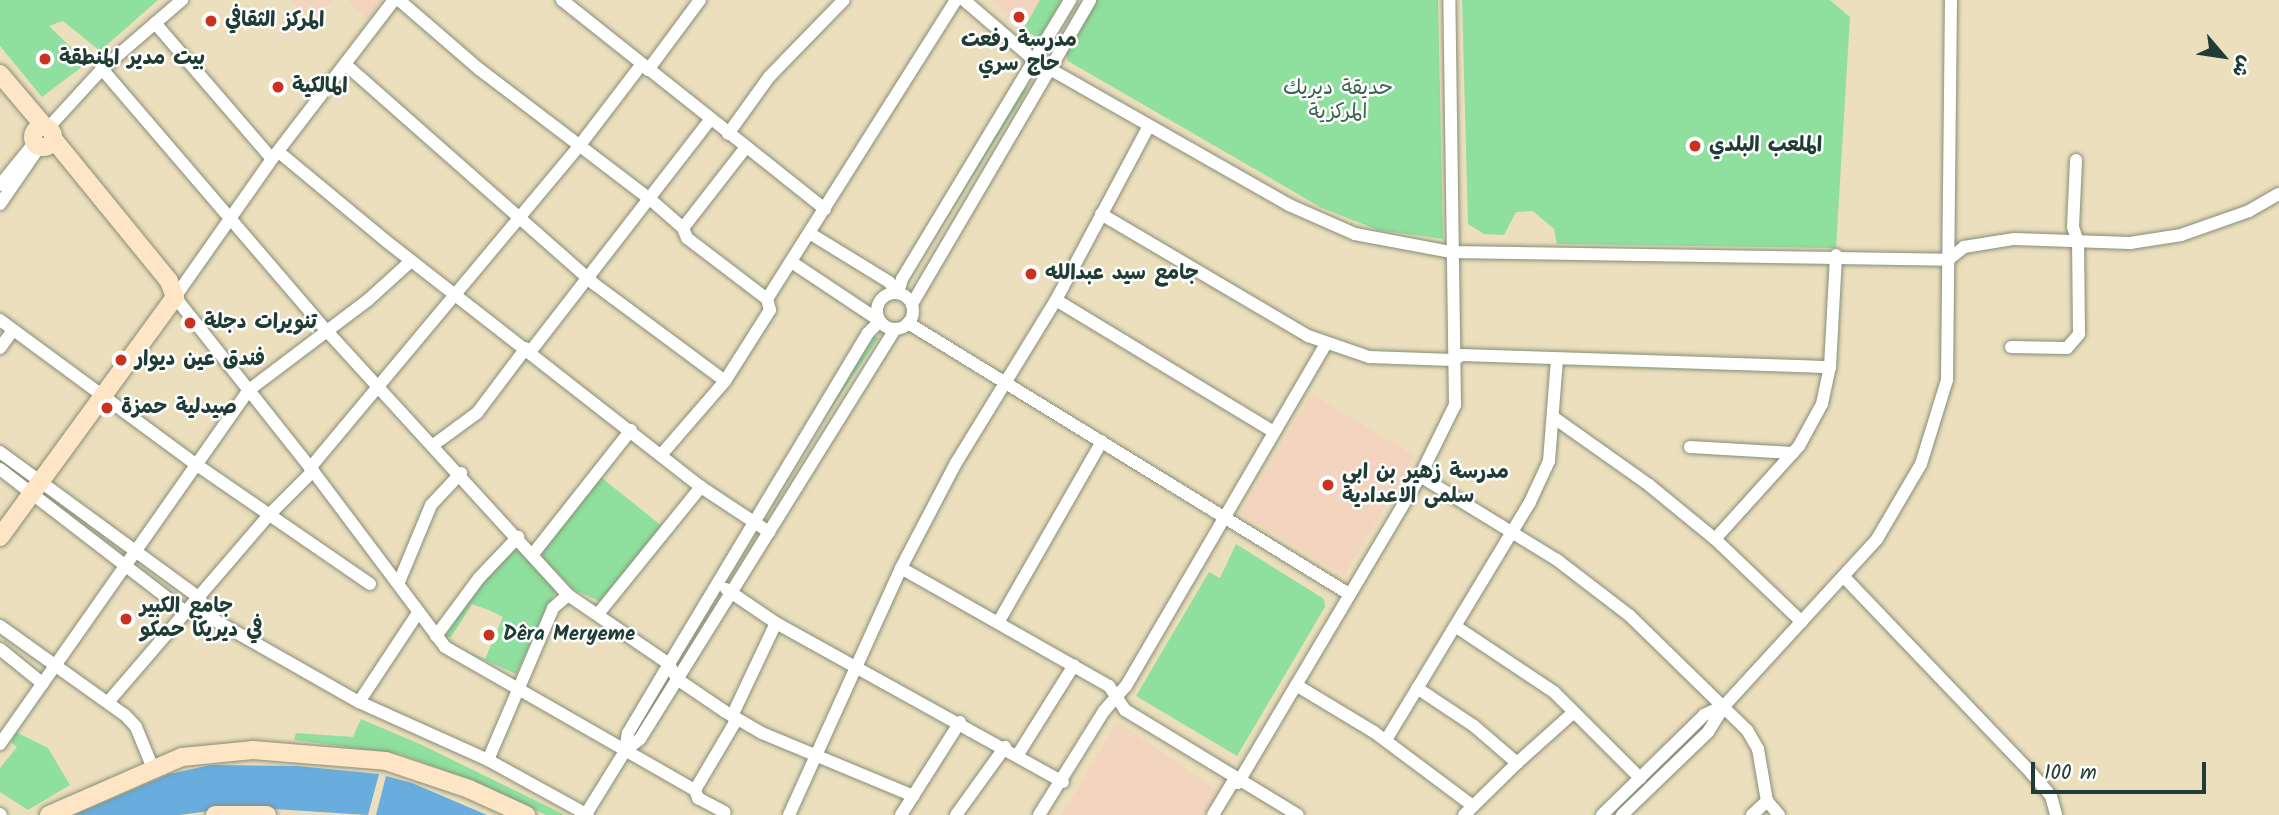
<!DOCTYPE html>
<meta charset="utf-8">
<style>
body{margin:0}
#map{position:relative;width:2279px;height:815px;overflow:hidden;background:#ecdfbd;font-family:Kalam,"Playpen Sans Arabic",sans-serif}
div>[style]{position:absolute}
[style*='--x']{left:calc(var(--x)*1px);top:calc(var(--y)*1px);width:calc(var(--w)*1px);rotate:calc(var(--a)*1deg)}
.built>*{inset:0;background:#f3d4bf;transform-origin:0 0}
.green>*{inset:0;background:#8fdf9e;transform-origin:0 0}
.water>*{inset:0;background:#68adde}
.roads{filter:drop-shadow(0 0 2px #868e78) drop-shadow(0 0 2px #868e78)}
.minor>*{height:12px;margin:-6px;padding:0 6px;transform-origin:6px;border-radius:6px;background:#fff}
.minor>.ring{margin:-6px;padding:0;box-sizing:content-box;background:none;border:12px solid #fff;border-radius:50%}
.secondary>*{height:18px;margin:-9px;padding:0 9px;transform-origin:9px;border-radius:9px;background:#fde5c5}
.secondary>.ring{margin:-9px;padding:0;box-sizing:content-box;background:none;border:18px solid #fde5c5;border-radius:50%}
.dots>*{width:19px;height:19px;translate:-50% -50%;box-sizing:border-box;border:4px solid #fff;border-radius:50%}
span{translate:-50% -50%;white-space:nowrap;text-align:center;line-height:1.15;-webkit-text-stroke:5px #fff;paint-order:stroke}
.poi-label{font-size:21px;color:#1f3d34;font-weight:700}
.left{translate:0 -50%;text-align:left}
.park-label{font-size:21px;color:#3b664e}
.north{position:absolute;left:2188px;top:21px;width:70px;height:70px;-webkit-text-stroke:5px #fff;paint-order:stroke;rotate:119deg;font-size:19px;font-weight:700;line-height:28px;text-align:center;color:#1f3d34}
.north::after{content:'';display:block;margin:auto;width:24px;height:32px;background:#1f3d34;clip-path:polygon(50% 0,100% 100%,50% 72%,0 100%)}
.scale{position:absolute;left:2031px;top:762px;width:175px;height:32px;box-sizing:border-box;border:4px solid #1f3d34;border-top:0;padding-left:9px;font-size:21px;line-height:24px;white-space:nowrap;color:#1f3d34;-webkit-text-stroke:5px #fff;paint-order:stroke}
</style>
<div id="map">
<div class="built">
<i style="clip-path:polygon(290px 0,333px 0,313px 20px)"></i>
<i style="clip-path:polygon(348px 0,382px 0,367px 20px)"></i>
<i style="clip-path:polygon(991px 0,1042px 0,1022px 34px)"></i>
<i style="left:1312px;top:394px;width:121px;height:139px;rotate:31deg"></i>
<i style="clip-path:polygon(1117px 721px,1218px 791px,1203px 815px,1062px 815px)"></i>
</div>
<div class="green">
<i style="clip-path:polygon(0 0,158px 0,100px 51px,63px 21px,49px 26px,87px 63px,42px 97px,0 46px)"></i>
<i style="clip-path:polygon(1040px 0,1062px 0,1039px 38px,1023px 30px)"></i>
<i style="clip-path:polygon(1095px 0,1438px 0,1443px 239px,1378px 230px,1322px 208px,1068px 61px,1065px 50px)"></i>
<i style="clip-path:polygon(1462px 0,1830px 0,1850px 17px,1836px 248px,1557px 244px,1554px 229px,1533px 211px,1516px 212px,1504px 235px,1484px 234px,1468px 224px)"></i>
<i style="clip-path:polygon(1025px 87px,1028px 88px,907px 282px)"></i>
<i style="left:875px;top:336px;width:4px;height:199px;rotate:34deg"></i>
<i style="clip-path:polygon(597px 474px,663px 527px,612px 596px,599px 601px,573px 589px,543px 558px,542px 549px)"></i>
<i style="clip-path:polygon(1236px 544px,1324px 599px,1325px 607px,1237px 756px,1136px 696px,1209px 572px,1220px 578px)"></i>
<i style="clip-path:polygon(513px 545px,556px 590px,516px 674px,460px 649px,485px 659px,503px 617px,491px 611px,472px 604px,451px 637px,444px 638px,479px 583px)"></i>
<i style="clip-path:polygon(361px 719px,422px 745px,565px 815px,546px 815px,469px 779px,400px 754px,294px 740px,296px 733px,353px 737px)"></i>
<i style="clip-path:polygon(16px 732px,48px 748px,70px 785px,28px 810px,0 792px,0 768px,17px 747px,11px 742px)"></i>
</div>
<div class="water">
<i style="clip-path:polygon(211px 765px,297px 766px,379px 774px,368px 815px,241px 807px,179px 815px,74px 815px,169px 774px)"></i>
<i style="clip-path:polygon(386px 776px,412px 783px,487px 815px,376px 815px)"></i>
</div>
<div class="roads">
<div class="minor">
<i style="--x:394;--y:0;--w:200;--a:127.5"></i>
<i style="--x:272;--y:159;--w:169;--a:125.1"></i>
<i style="--x:175;--y:297;--w:222;--a:51.6"></i>
<i style="--x:313;--y:471;--w:220;--a:53.1"></i>
<i style="--x:445;--y:647;--w:288;--a:29.8"></i>
<i style="--x:695;--y:790;--w:9;--a:69"></i>
<i style="--x:698;--y:798;--w:30;--a:28"></i>
<i style="--x:399;--y:0;--w:106;--a:40.8"></i>
<i style="--x:479;--y:69;--w:216;--a:37.3"></i>
<i style="--x:651;--y:200;--w:43;--a:41.2"></i>
<i style="--x:683;--y:228;--w:11;--a:68"></i>
<i style="--x:687;--y:238;--w:101;--a:37.3"></i>
<i style="--x:562;--y:0;--w:336;--a:38.5"></i>
<i style="--x:964;--y:0;--w:92;--a:40.6"></i>
<i style="--x:1034;--y:60;--w:293;--a:29.6"></i>
<i style="--x:1289;--y:205;--w:72;--a:23.7"></i>
<i style="--x:1355;--y:234;--w:98;--a:10.6"></i>
<i style="--x:1451;--y:252;--w:497;--a:0.9"></i>
<i style="--x:1948;--y:260;--w:21;--a:-39"></i>
<i style="--x:1964;--y:247;--w:51;--a:-9.1"></i>
<i style="--x:2014;--y:239;--w:116;--a:2"></i>
<i style="--x:2130;--y:243;--w:52;--a:-8.9"></i>
<i style="--x:2181;--y:235;--w:72;--a:-19.4"></i>
<i style="--x:2249;--y:211;--w:34;--a:-30"></i>
<i style="--x:155;--y:23;--w:179;--a:49.3"></i>
<i style="--x:345;--y:64;--w:331;--a:41.4"></i>
<i style="--x:593;--y:283;--w:164;--a:36.6"></i>
<i style="--x:102;--y:69;--w:344;--a:49.4"></i>
<i style="--x:326;--y:330;--w:359;--a:47.6"></i>
<i style="--x:568;--y:595;--w:122;--a:34.3"></i>
<i style="--x:669;--y:664;--w:17;--a:62"></i>
<i style="--x:677;--y:679;--w:57;--a:34.2"></i>
<i style="--x:724;--y:711;--w:44;--a:30.1"></i>
<i style="--x:762;--y:733;--w:164;--a:22.6"></i>
<i style="--x:648;--y:70;--w:87;--a:-53.4"></i>
<i style="--x:48;--y:128;--w:80;--a:-47.5"></i>
<i style="--x:102;--y:69;--w:106;--a:-40.8"></i>
<i style="--x:728;--y:134;--w:70;--a:-54.3"></i>
<i style="--x:769;--y:77;--w:107;--a:-45.8"></i>
<i style="--x:280;--y:153;--w:138;--a:39.7"></i>
<i style="--x:386;--y:241;--w:400;--a:38"></i>
<i style="--x:701;--y:487;--w:82;--a:33.5"></i>
<i style="--x:0;--y:185;--w:55;--a:-50.9"></i>
<i style="--x:0;--y:204;--w:70;--a:-55.4"></i>
<i style="--x:1101;--y:214;--w:240;--a:30.5"></i>
<i style="--x:1308;--y:336;--w:65;--a:19"></i>
<i style="--x:1369;--y:357;--w:84;--a:2"></i>
<i style="--x:1453;--y:360;--w:10;--a:-29"></i>
<i style="--x:1462;--y:355;--w:368;--a:1.9"></i>
<i style="--x:683;--y:228;--w:103;--a:-52.1"></i>
<i style="--x:811;--y:234;--w:92;--a:31.6"></i>
<i style="--x:889;--y:282;--w:14;--a:51"></i>
<i style="--x:898;--y:293;--w:15;--a:-74"></i>
<i style="--x:902;--y:279;--w:326;--a:-58.9"></i>
<i class="ring" style="left:877px;top:293px;width:24px;height:24px"></i>
<i style="--x:1056;--y:300;--w:255;--a:31.2"></i>
<i style="--x:912;--y:304;--w:352;--a:-59.6"></i>
<i style="--x:0;--y:320;--w:245;--a:36.4"></i>
<i style="--x:197;--y:465;--w:210;--a:34.5"></i>
<i style="--x:908;--y:323;--w:518;--a:31.57"></i>
<i style="--x:2011;--y:347;--w:56;--a:1"></i>
<i style="--x:2067;--y:348;--w:18;--a:-49"></i>
<i style="--x:2079;--y:334;--w:91;--a:-90.6"></i>
<i style="--x:2078;--y:243;--w:17;--a:-107"></i>
<i style="--x:2073;--y:227;--w:67;--a:-87.4"></i>
<i style="--x:0;--y:348;--w:22;--a:-54"></i>
<i style="--x:530;--y:352;--w:294;--a:-52.2"></i>
<i style="--x:1553;--y:417;--w:118;--a:35.3"></i>
<i style="--x:1649;--y:485;--w:85;--a:39.3"></i>
<i style="--x:1715;--y:539;--w:120;--a:43.7"></i>
<i style="--x:432;--y:446;--w:56;--a:-36.3"></i>
<i style="--x:477;--y:413;--w:81;--a:-53"></i>
<i style="--x:1690;--y:447;--w:103;--a:3.3"></i>
<i style="--x:0;--y:452;--w:245;--a:36.2"></i>
<i style="--x:198;--y:597;--w:25;--a:58"></i>
<i style="--x:661;--y:455;--w:98;--a:-49.1"></i>
<i style="--x:725;--y:381;--w:84;--a:-57.6"></i>
<i style="--x:770;--y:310;--w:11;--a:-105"></i>
<i style="--x:767;--y:299;--w:354;--a:-57.7"></i>
<i style="--x:310;--y:468;--w:421;--a:-50.1"></i>
<i style="--x:580;--y:145;--w:102;--a:-52.6"></i>
<i style="--x:0;--y:469;--w:235;--a:37.6"></i>
<i style="--x:186;--y:612;--w:26;--a:13"></i>
<i style="--x:211;--y:618;--w:170;--a:29.6"></i>
<i style="--x:359;--y:702;--w:141;--a:24.2"></i>
<i style="--x:488;--y:760;--w:114;--a:28.8"></i>
<i style="--x:1420;--y:476;--w:161;--a:31.5"></i>
<i style="--x:1557;--y:560;--w:91;--a:37.4"></i>
<i style="--x:1629;--y:615;--w:165;--a:44.3"></i>
<i style="--x:1747;--y:730;--w:22;--a:60"></i>
<i style="--x:1758;--y:749;--w:53;--a:80.2"></i>
<i style="--x:1715;--y:539;--w:125;--a:-47.9"></i>
<i style="--x:1799;--y:446;--w:48;--a:-61.3"></i>
<i style="--x:1822;--y:404;--w:38;--a:-78"></i>
<i style="--x:1830;--y:367;--w:112;--a:-86.9"></i>
<i style="--x:533;--y:554;--w:158;--a:-51.7"></i>
<i style="--x:901;--y:568;--w:239;--a:29.6"></i>
<i style="--x:1109;--y:686;--w:29;--a:56"></i>
<i style="--x:1125;--y:710;--w:202;--a:31.3"></i>
<i style="--x:1844;--y:577;--w:272;--a:46.3"></i>
<i style="--x:2032;--y:774;--w:29;--a:49"></i>
<i style="--x:2051;--y:796;--w:20;--a:75"></i>
<i style="--x:399;--y:582;--w:83;--a:-67.4"></i>
<i style="--x:431;--y:505;--w:44;--a:-46.8"></i>
<i style="--x:726;--y:589;--w:60;--a:34.2"></i>
<i style="--x:776;--y:623;--w:328;--a:29"></i>
<i style="--x:598;--y:614;--w:164;--a:-51"></i>
<i style="--x:999;--y:621;--w:207;--a:-60.2"></i>
<i style="--x:0;--y:626;--w:153;--a:35.5"></i>
<i style="--x:125;--y:715;--w:16;--a:47"></i>
<i style="--x:136;--y:727;--w:42;--a:67.7"></i>
<i style="--x:1455;--y:626;--w:119;--a:33.7"></i>
<i style="--x:1554;--y:692;--w:122;--a:45"></i>
<i style="--x:436;--y:636;--w:72;--a:-53.4"></i>
<i style="--x:479;--y:578;--w:57;--a:-46.4"></i>
<i style="--x:0;--y:649;--w:55;--a:39.1"></i>
<i style="--x:1296;--y:685;--w:91;--a:31.1"></i>
<i style="--x:1374;--y:732;--w:124;--a:36.8"></i>
<i style="--x:1417;--y:688;--w:69;--a:33.7"></i>
<i style="--x:1474;--y:726;--w:57;--a:40.7"></i>
<i style="--x:1517;--y:763;--w:74;--a:135.5"></i>
<i style="--x:109;--y:701;--w:244;--a:-49.3"></i>
<i style="--x:268;--y:516;--w:64;--a:-45"></i>
<i style="--x:359;--y:702;--w:107;--a:-56.5"></i>
<i style="--x:732;--y:716;--w:103;--a:-64.7"></i>
<i style="--x:1386;--y:740;--w:278;--a:-58.8"></i>
<i style="--x:1530;--y:502;--w:45;--a:-65.1"></i>
<i style="--x:1549;--y:461;--w:102;--a:-85.5"></i>
<i style="--x:0;--y:744;--w:433;--a:-54.9"></i>
<i style="--x:249;--y:390;--w:149;--a:-37.1"></i>
<i style="--x:368;--y:300;--w:58;--a:-42.2"></i>
<i style="--x:625;--y:751;--w:18;--a:-81"></i>
<i style="--x:628;--y:733;--w:80;--a:-59.3"></i>
<i style="--x:669;--y:664;--w:386;--a:-59"></i>
<i style="--x:868;--y:333;--w:17;--a:-45"></i>
<i style="--x:880;--y:321;--w:105;--a:-146.3"></i>
<i style="--x:1017;--y:756;--w:107;--a:-57.9"></i>
<i style="--x:488;--y:760;--w:165;--a:-66.8"></i>
<i style="--x:553;--y:608;--w:20;--a:-41"></i>
<i style="--x:1517;--y:763;--w:76;--a:-41.8"></i>
<i style="--x:1238;--y:783;--w:357;--a:-59.3"></i>
<i style="--x:1420;--y:476;--w:79;--a:-63.8"></i>
<i style="--x:1455;--y:405;--w:405;--a:-90.8"></i>
<i style="--x:695;--y:790;--w:82;--a:-59.4"></i>
<i style="--x:0;--y:814;--w:1;--a:45"></i>
<i style="--x:586;--y:814;--w:74;--a:-58.2"></i>
<i style="--x:625;--y:751;--w:19;--a:-39"></i>
<i style="--x:640;--y:739;--w:483;--a:-58.1"></i>
<i style="--x:789;--y:815;--w:271;--a:-65.6"></i>
<i style="--x:901;--y:568;--w:119;--a:-62.4"></i>
<i style="--x:956;--y:463;--w:191;--a:-58.5"></i>
<i style="--x:1056;--y:300;--w:197;--a:-61.9"></i>
<i style="--x:901;--y:815;--w:110;--a:-57.6"></i>
<i style="--x:956;--y:815;--w:84;--a:-54.2"></i>
<i style="--x:1039;--y:815;--w:123;--a:-58"></i>
<i style="--x:1104;--y:711;--w:33;--a:-49"></i>
<i style="--x:1126;--y:686;--w:395;--a:-59.7"></i>
<i style="--x:1213;--y:815;--w:41;--a:-59"></i>
<i style="--x:1602;--y:815;--w:143;--a:-44.4"></i>
<i style="--x:1704;--y:715;--w:23;--a:-25"></i>
<i style="--x:1622;--y:815;--w:120;--a:-44"></i>
<i style="--x:1708;--y:732;--w:32;--a:-58"></i>
<i style="--x:1725;--y:705;--w:225;--a:-47.5"></i>
<i style="--x:1877;--y:539;--w:87;--a:-59.6"></i>
<i style="--x:1921;--y:464;--w:88;--a:-72.8"></i>
<i style="--x:1947;--y:380;--w:380;--a:-89.4"></i>
<i style="--x:1752;--y:815;--w:21;--a:-43"></i>
<i style="--x:1767;--y:801;--w:18;--a:49"></i>
</div>
<div class="secondary">
<i style="--x:0;--y:74;--w:70;--a:49.7"></i>
<i class="ring" style="left:33px;top:127px;width:2px;height:2px"></i>
<i style="--x:0;--y:537;--w:297;--a:-53.9"></i>
<i style="--x:175;--y:297;--w:17;--a:-111"></i>
<i style="--x:169;--y:281;--w:183;--a:-129.2"></i>
<i style="--x:49;--y:815;--w:145;--a:-23.6"></i>
<i style="--x:182;--y:757;--w:71;--a:-5.6"></i>
<i style="--x:253;--y:750;--w:133;--a:4.7"></i>
<i style="--x:386;--y:761;--w:88;--a:18.6"></i>
<i style="--x:469;--y:789;--w:63;--a:24.5"></i>
<i style="--x:215;--y:815;--w:52;--a:0"></i>
</div>
</div>
<div class="dots">
<i style="left:1019px;top:17px;background:#c8321e"></i>
<i style="left:211px;top:21px;background:#c8321e"></i>
<i style="left:45px;top:59px;background:#c8321e"></i>
<i style="left:278px;top:87px;background:#c8321e"></i>
<i style="left:1695px;top:146px;background:#c8321e"></i>
<i style="left:1031px;top:274px;background:#c8321e"></i>
<i style="left:190px;top:323px;background:#c8321e"></i>
<i style="left:121px;top:360px;background:#c8321e"></i>
<i style="left:107px;top:408px;background:#c8321e"></i>
<i style="left:1328px;top:485px;background:#c8321e"></i>
<i style="left:126px;top:619px;background:#c8321e"></i>
<i style="left:489px;top:635px;background:#c8321e"></i>
</div>
<div class="poi-label">
<span class="left" style="left:225px;top:21px">المركز الثقافي</span>
<span style="left:1019px;top:53px">مدرسة رفعت<br>حاج سري</span>
<span class="left" style="left:59px;top:59px">بيت مدير المنطقة</span>
<span class="left" style="left:292px;top:87px">المالكية</span>
<span class="left" style="left:1709px;top:146px">الملعب البلدي</span>
<span class="left" style="left:1045px;top:274px">جامع سيد عبدالله</span>
<span class="left" style="left:204px;top:323px">تنويرات دجلة</span>
<span class="left" style="left:135px;top:360px">فندق عين ديوار</span>
<span class="left" style="left:121px;top:408px">صيدلية حمزة</span>
<span class="left" style="left:1342px;top:485px">مدرسة زهير بن ابي<br>سلمى الاعدادية</span>
<span class="left" style="left:140px;top:619px">جامع الكبير<br>في ديريكا حمكو</span>
<span class="left" style="left:503px;top:635px">Dêra Meryeme</span>
</div>
<div class="park-label">
<span style="left:1338px;top:101px">حديقة ديريك<br>المركزية</span>
</div>
<div class="north">ش</div>
<div class="scale">100 m</div>
</div>
